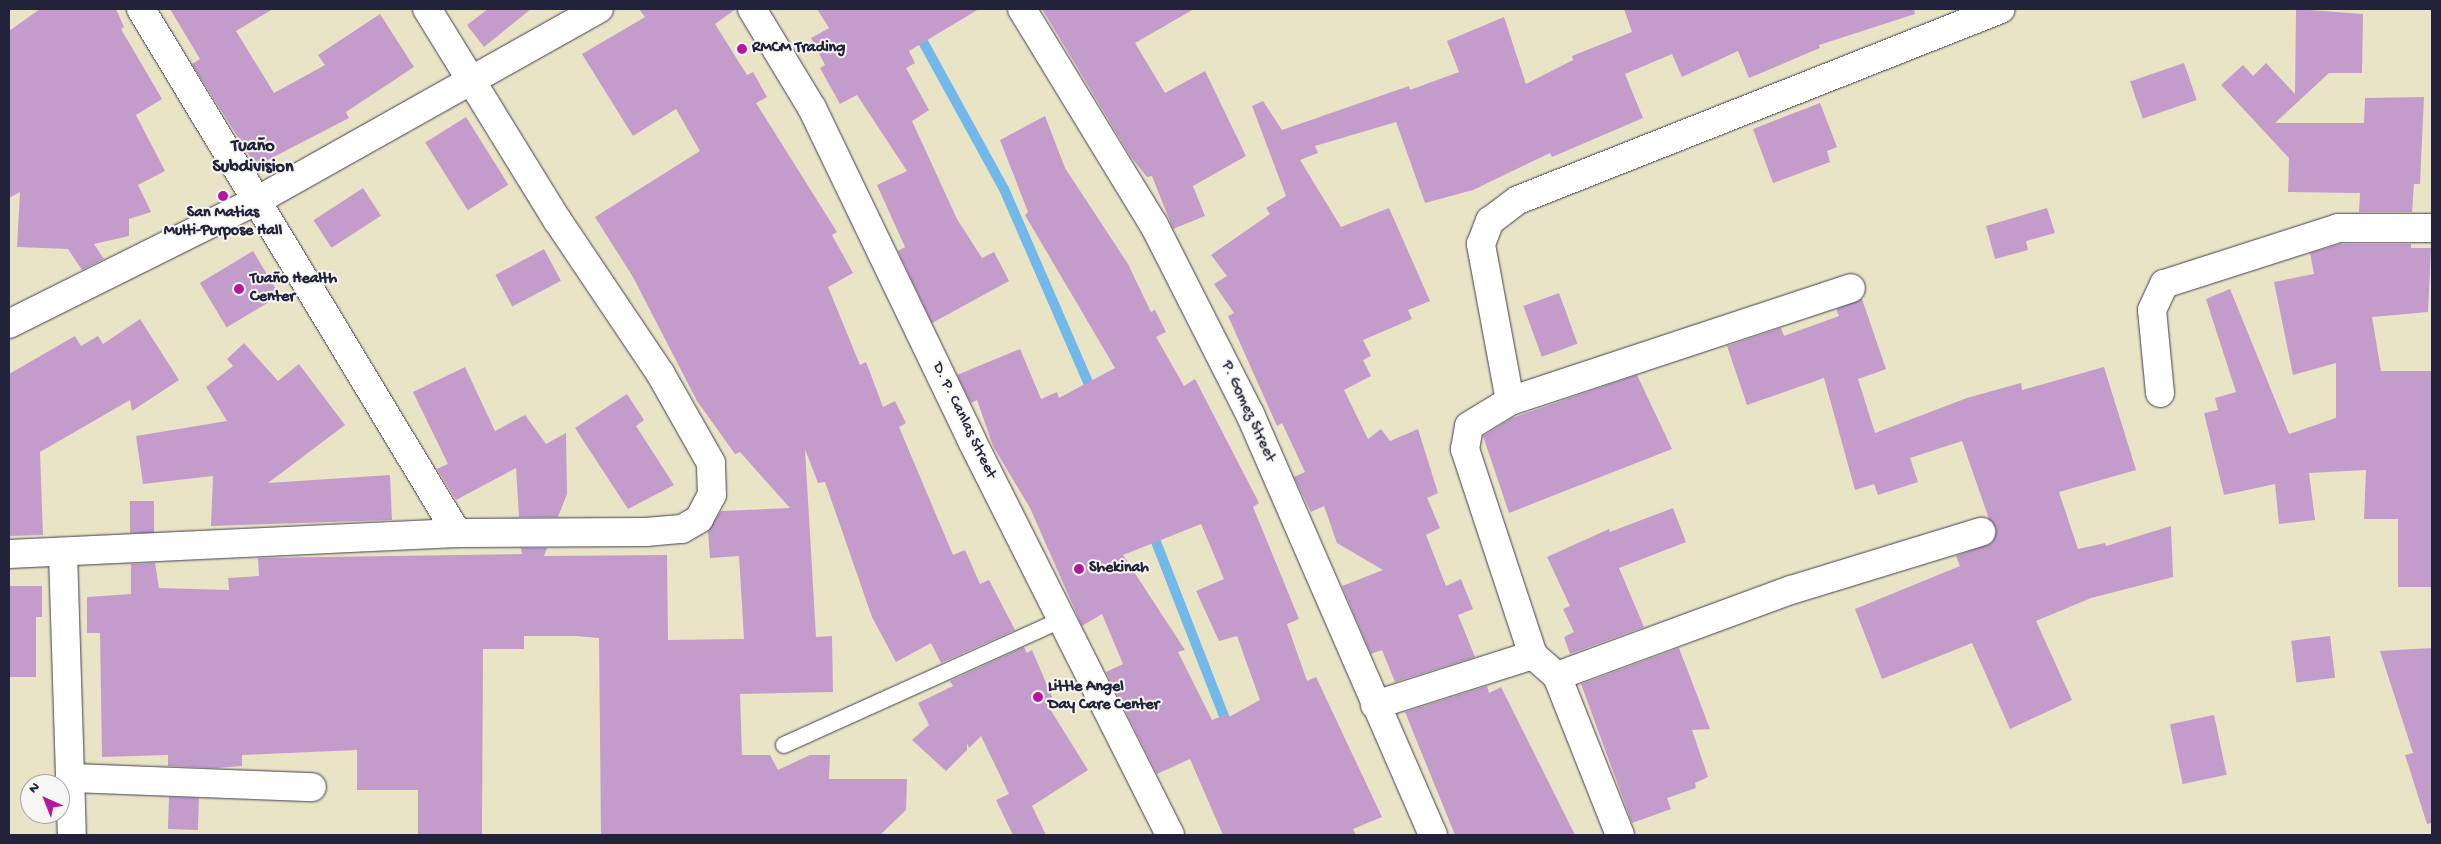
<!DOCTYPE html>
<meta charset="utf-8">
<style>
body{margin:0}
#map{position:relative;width:2441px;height:844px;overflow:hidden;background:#eae4c7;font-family:"Gochi Hand",sans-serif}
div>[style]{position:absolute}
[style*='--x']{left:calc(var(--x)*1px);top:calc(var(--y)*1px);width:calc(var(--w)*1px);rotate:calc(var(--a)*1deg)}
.stream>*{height:10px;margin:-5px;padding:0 5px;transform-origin:5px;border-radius:5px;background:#73b8ea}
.building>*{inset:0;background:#c39ccc;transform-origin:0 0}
.roads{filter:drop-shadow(0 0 1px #403f50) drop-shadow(0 0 1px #403f50)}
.service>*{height:16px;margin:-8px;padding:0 8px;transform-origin:8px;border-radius:8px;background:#fff}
.minor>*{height:28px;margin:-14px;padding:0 14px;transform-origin:14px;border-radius:14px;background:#fff}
.secondary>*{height:28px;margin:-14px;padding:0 14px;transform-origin:14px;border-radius:14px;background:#fff}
.dots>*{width:14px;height:14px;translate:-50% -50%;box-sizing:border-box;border:2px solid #f6f6f2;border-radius:50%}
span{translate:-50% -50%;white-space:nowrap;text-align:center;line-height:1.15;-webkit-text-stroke:4px #f6f6f2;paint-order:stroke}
.poi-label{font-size:16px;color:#22223b;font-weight:700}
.left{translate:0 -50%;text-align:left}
.street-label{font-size:16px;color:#22223b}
.neighbourhood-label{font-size:18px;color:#22223b;font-weight:700}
.frame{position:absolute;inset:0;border:10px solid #22223b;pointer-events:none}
.north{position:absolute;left:20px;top:774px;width:50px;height:50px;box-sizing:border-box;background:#f6f6f2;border:1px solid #a1a1a9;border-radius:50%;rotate:316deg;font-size:14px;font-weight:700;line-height:20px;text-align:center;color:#22223b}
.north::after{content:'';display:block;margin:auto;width:18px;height:22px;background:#b5179e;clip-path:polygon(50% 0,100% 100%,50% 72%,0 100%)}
</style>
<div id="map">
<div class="stream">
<i style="--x:905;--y:9;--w:205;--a:61.2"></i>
<i style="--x:1004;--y:189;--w:223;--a:66.5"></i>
<i style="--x:1151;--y:529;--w:212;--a:68.7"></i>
</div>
<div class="building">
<i style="clip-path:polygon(40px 9px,116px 9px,124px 27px,121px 29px,162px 99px,136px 115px,165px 171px,138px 185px,151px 212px,129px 219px,129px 236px,94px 244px,104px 259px,82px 270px,68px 249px,17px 247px,20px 192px,9px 198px,9px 31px)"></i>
<i style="clip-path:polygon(170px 9px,273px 9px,236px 31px,274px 93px,325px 65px,318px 55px,380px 14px,414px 67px,346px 112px,349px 118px,256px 166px,192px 64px,200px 59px)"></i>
<i style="clip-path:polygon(488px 9px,531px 9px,484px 47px,467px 25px)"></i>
<i style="clip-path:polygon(639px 9px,736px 9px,715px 24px,747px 75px,753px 72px,767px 97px,756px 103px,837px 232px,832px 235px,853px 273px,828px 287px,860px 365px,866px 362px,883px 407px,895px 401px,906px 423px,899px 427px,953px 555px,965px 550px,980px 584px,989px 580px,1015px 630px,941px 663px,931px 643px,896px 662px,872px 617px,825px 482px,818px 483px,805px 449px,816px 637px,832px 636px,833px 692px,740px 694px,742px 755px,770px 755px,778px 770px,810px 755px,830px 755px,829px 779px,907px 779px,906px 810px,880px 835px,601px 835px,599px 638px,576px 636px,524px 636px,524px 649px,483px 649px,482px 835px,418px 835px,418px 790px,357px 790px,357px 750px,242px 755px,242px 766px,215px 768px,168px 766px,168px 755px,102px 757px,100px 633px,87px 633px,87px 597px,131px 594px,131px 564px,155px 563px,159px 588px,229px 590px,228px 578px,259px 576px,258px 558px,522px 554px,521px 548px,547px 548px,544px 556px,667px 555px,668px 640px,744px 639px,739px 556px,710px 558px,708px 531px,721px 511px,790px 508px,740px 452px,735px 454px,697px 401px,633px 277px,595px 217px,700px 151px,676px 109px,633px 136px,582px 54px,645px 17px)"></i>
<i style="clip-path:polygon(817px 9px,979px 9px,909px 51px,915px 63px,906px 68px,929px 110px,912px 121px,957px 219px,982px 258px,994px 252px,1009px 281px,932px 323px,898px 251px,905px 247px,877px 185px,907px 171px,857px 95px,840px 104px,820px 68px,825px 65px,811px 38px,829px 28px)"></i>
<i style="clip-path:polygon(1042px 9px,1194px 9px,1135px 43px,1165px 93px,1205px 71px,1246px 156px,1193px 186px,1205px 216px,1173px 229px,1152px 176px,1147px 177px,1131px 157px)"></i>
<i style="clip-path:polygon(1624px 9px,1914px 9px,1915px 14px,1819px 45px,1820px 48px,1749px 78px,1738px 51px,1682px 77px,1672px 54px,1625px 74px,1643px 118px,1552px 157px,1550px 153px,1473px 190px,1425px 203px,1396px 122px,1315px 146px,1318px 153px,1300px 160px,1341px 227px,1389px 208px,1430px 301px,1408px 310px,1412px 319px,1363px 340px,1371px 356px,1363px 360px,1371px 376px,1344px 390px,1368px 439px,1381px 429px,1390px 441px,1418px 429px,1438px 493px,1427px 498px,1440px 528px,1426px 535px,1446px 586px,1461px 579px,1473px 609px,1458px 615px,1475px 657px,1395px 682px,1382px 650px,1371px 654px,1342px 586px,1383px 570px,1337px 543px,1324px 506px,1311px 512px,1294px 477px,1305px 472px,1282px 423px,1277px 426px,1228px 316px,1234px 313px,1214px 284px,1227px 276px,1211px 255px,1270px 214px,1266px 208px,1286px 196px,1252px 106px,1263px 101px,1282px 130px,1409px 86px,1410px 90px,1459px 72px,1447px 41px,1504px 17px,1526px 84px,1573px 60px,1572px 56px,1632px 32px)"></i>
<i style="clip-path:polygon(2296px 9px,2363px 14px,2362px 73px,2329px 73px,2275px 123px,2364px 123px,2365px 98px,2424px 97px,2420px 184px,2414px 184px,2412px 212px,2359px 212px,2360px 193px,2288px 192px,2289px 158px,2221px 85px,2243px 65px,2253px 76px,2266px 63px,2295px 94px)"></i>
<i style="left:2184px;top:63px;width:39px;height:57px;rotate:71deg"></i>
<i style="clip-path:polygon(1820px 103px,1837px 147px,1827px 151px,1830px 162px,1773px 183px,1753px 129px)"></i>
<i style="clip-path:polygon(evenodd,1045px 116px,1065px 168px,1128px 264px,1151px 312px,1155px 310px,1166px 332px,1156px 337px,1184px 386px,1195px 379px,1259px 503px,1253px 507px,1299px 619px,1287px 624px,1307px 681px,1316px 677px,1382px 817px,1353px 829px,1356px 835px,1223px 835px,1190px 759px,1157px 774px,1106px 672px,1123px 664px,1102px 614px,1082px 626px,1030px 508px,993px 446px,977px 400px,971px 403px,957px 375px,1020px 349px,1041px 399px,1057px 392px,1059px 398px,1115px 368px,1025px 215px,1028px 212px,1000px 140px,1045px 116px,1201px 524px,1224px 579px,1196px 591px,1219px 641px,1237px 636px,1260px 700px,1229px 717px,1227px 714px,1212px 720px,1178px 652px,1185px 650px,1123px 555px,1201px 524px)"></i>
<i style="left:466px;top:117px;width:80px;height:48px;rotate:58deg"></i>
<i style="left:363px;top:188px;width:33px;height:59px;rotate:57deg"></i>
<i style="clip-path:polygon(2047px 208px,2055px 233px,2026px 241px,2028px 250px,1995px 259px,1986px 226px)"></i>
<i style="clip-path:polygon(2340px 244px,2411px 244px,2411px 248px,2431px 248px,2428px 312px,2372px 317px,2381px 371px,2432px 371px,2432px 587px,2398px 587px,2398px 519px,2364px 519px,2366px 470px,2309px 473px,2315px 520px,2279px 524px,2275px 484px,2224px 495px,2204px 413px,2218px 410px,2215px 398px,2236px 392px,2206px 299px,2230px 289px,2289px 434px,2336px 418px,2336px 363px,2293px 375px,2274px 282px,2314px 274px,2310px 253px)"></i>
<i style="left:544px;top:249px;width:36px;height:55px;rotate:62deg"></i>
<i style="left:253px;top:251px;width:52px;height:62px;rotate:59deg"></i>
<i style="left:1559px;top:293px;width:54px;height:38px;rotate:70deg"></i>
<i style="clip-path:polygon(1862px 299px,1886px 369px,1858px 379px,1875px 433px,1967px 398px,2021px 383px,2022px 390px,2104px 367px,2136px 470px,2059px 492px,2078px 549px,2105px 543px,2106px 546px,2171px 526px,2173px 577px,2091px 598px,2036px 621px,2072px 700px,2010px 729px,1972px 643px,1882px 679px,1855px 609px,1960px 566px,1956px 556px,1993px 542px,1996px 528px,1989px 519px,1962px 441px,1910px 458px,1918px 482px,1878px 495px,1874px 484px,1855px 490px,1824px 378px,1747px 405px,1727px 346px,1781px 328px,1784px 336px,1839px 316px,1836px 309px)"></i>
<i style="clip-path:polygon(140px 319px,179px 380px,132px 411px,130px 400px,40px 452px,43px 535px,9px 536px,9px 374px,75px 336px,81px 346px,98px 336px,103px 344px)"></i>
<i style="clip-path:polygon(244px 343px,278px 381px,299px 364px,345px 425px,268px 483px,390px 475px,392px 520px,211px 526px,213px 476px,143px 484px,136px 436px,227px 421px,206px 387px,233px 366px,227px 359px)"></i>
<i style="clip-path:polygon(465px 367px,495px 431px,525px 415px,546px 444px,566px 433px,567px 494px,558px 517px,519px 517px,516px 468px,456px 500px,437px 469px,448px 464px,413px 392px)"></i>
<i style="clip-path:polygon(1637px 375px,1672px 449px,1509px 513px,1483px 436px,1512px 418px)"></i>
<i style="clip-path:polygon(627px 394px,644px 420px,636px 426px,674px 485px,628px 509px,575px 428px)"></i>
<i style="left:130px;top:501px;width:24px;height:32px"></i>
<i style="clip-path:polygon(1673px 508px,1686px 542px,1619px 568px,1644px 627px,1570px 654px,1564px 637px,1574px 632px,1563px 609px,1570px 606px,1547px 557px,1609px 529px,1610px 532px)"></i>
<i style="clip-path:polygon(9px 586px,42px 586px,42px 617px,36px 617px,36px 677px,9px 677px)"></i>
<i style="left:2330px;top:636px;width:42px;height:39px;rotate:83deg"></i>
<i style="clip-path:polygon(1024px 647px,1027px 653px,1032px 650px,1056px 706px,1050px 709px,1088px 770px,1032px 806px,1046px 835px,1013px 835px,996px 800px,1009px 794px,981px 736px,969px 748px,967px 743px,967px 750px,946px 771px,912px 740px,929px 725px,918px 703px,953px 686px,950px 681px)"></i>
<i style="clip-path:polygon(1679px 648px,1710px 729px,1692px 730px,1708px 777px,1695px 783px,1696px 788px,1667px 798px,1671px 809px,1632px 823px,1581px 684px)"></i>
<i style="clip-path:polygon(2432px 648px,2432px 823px,2427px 824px,2405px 755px,2413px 753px,2380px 651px)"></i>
<i style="clip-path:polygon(1487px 686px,1489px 693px,1501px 687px,1575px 835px,1455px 835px,1405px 712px)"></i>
<i style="left:2214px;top:715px;width:61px;height:45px;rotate:78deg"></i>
<i style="left:169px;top:797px;width:30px;height:32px;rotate:2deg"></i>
</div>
<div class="roads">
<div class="service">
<i style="--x:784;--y:745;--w:308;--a:-24.3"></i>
</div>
<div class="minor">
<i style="--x:141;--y:9;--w:612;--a:58.91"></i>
<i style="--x:1022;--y:9;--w:253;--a:58.6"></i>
<i style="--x:1154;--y:225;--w:212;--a:63.1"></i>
<i style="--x:1250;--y:414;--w:459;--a:66.5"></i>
<i style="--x:9;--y:324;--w:278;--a:-26.5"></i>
<i style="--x:258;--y:200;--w:391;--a:-29.3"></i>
<i style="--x:2160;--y:393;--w:83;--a:-95.5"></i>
<i style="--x:2152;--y:310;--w:29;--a:-65"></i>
<i style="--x:2164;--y:284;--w:183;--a:-17.8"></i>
<i style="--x:2338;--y:228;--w:94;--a:0"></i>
<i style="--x:1510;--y:401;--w:359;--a:-18.3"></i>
<i style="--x:63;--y:553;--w:282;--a:88.2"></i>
<i style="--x:9;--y:554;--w:448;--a:-2.7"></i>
<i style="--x:457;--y:533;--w:189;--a:-0.3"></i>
<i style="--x:646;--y:532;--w:36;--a:-5"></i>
<i style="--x:682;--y:529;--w:20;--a:-30"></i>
<i style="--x:699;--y:519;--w:27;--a:-62"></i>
<i style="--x:712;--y:495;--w:32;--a:-92"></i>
<i style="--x:711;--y:463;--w:103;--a:-119.5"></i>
<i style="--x:660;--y:373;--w:184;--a:-123.9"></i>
<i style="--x:557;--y:220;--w:248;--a:-121.6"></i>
<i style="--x:1557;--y:676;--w:249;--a:-20.2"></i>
<i style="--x:1791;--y:590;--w:199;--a:-17"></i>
<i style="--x:1375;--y:705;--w:166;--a:-17.6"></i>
<i style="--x:73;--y:778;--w:239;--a:2.2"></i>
<i style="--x:1620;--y:835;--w:171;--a:-111.6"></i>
<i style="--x:1557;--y:676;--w:32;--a:-139"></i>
<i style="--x:1533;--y:655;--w:217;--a:-108.3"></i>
<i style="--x:1465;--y:449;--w:23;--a:-80"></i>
<i style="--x:1469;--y:426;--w:48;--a:-31.4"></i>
<i style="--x:1510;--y:401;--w:160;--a:-100.5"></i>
<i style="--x:1481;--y:244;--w:25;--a:-69"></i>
<i style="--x:1490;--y:221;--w:35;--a:-37"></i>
<i style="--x:1518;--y:200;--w:519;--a:-21.58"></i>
</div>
<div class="secondary">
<i style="--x:752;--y:9;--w:116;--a:58.8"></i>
<i style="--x:812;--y:108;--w:367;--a:64.3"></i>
<i style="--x:971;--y:439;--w:443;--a:63.3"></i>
</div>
</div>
<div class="dots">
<i style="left:742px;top:49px;background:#b5179e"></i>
<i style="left:223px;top:196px;background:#b5179e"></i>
<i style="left:239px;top:289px;background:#b5179e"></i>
<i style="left:1079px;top:569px;background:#b5179e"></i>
<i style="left:1038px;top:697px;background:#b5179e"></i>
</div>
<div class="poi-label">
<span class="left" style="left:752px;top:49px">RMCM Trading</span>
<span style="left:223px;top:223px">San Matias<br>Multi-Purpose Hall</span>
<span class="left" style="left:250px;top:289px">Tuaño Health<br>Center</span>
<span class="left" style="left:1089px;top:569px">Shekinah</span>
<span class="left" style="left:1048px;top:697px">Little Angel<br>Day Care Center</span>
</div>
<div class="street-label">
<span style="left:1247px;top:412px;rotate:65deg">P. Gomez Street</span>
<span style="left:963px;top:421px;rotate:64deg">D. P. Canlas Street</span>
</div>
<div class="neighbourhood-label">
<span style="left:253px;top:158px">Tuaño<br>Subdivision</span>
</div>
<div class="frame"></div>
<div class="north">N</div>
</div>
